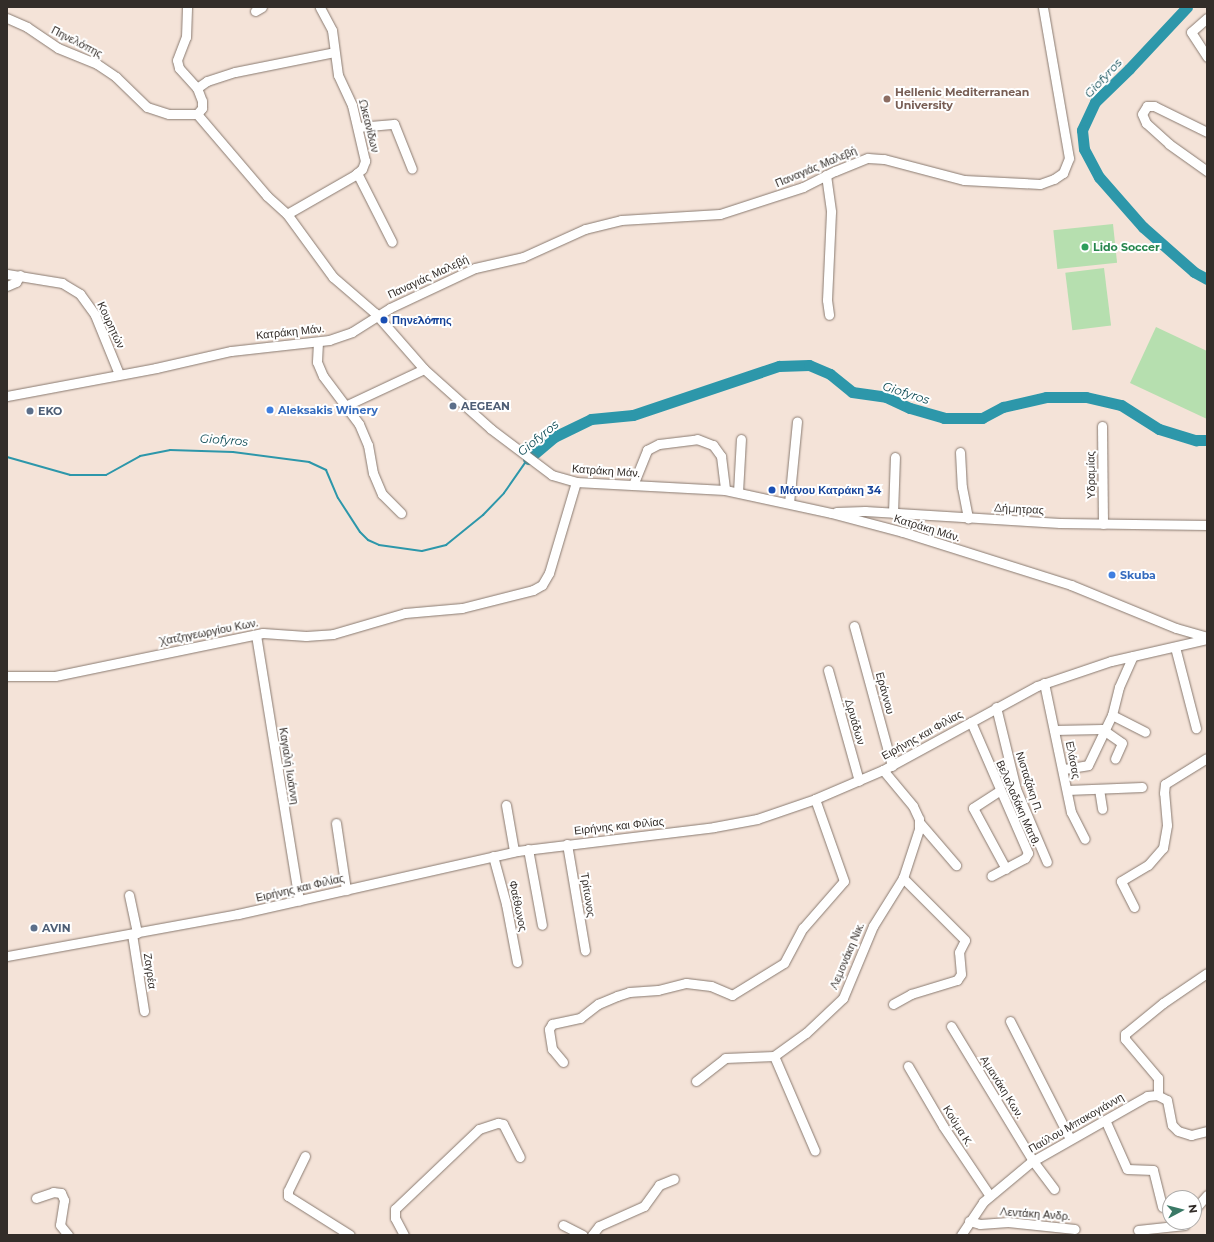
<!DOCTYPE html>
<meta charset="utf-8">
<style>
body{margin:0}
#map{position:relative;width:1214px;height:1242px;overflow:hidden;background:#f4e3d8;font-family:Montserrat,sans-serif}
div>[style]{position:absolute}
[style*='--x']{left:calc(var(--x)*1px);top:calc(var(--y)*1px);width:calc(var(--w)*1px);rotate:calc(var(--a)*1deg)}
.green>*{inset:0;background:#b6dfaf;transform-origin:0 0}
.stream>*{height:2px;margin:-1px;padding:0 1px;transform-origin:1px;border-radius:1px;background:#2d97aa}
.river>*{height:11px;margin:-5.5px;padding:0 5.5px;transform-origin:5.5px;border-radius:5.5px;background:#2d97aa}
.roads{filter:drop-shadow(0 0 1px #897a70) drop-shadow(0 0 1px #897a70)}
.minor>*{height:9px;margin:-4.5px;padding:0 4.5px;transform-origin:4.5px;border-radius:4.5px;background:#fff}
.dots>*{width:11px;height:11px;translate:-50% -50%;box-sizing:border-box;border:2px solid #fff;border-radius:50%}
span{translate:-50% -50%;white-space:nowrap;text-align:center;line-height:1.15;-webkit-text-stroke:4px #fff;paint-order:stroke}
.street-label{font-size:11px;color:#332d29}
.education-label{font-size:11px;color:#785e54;font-weight:700}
.left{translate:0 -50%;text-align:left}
.leisure-label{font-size:11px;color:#27864d;font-weight:700}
.transit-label{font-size:11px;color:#164399;font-weight:700}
.service-label{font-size:11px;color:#4e5e75;font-weight:700}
.shop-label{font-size:11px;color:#366cbe;font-weight:700}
.water-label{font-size:12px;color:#0b4953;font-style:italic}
.frame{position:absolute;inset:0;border:8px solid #332d29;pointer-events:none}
.north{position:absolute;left:1162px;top:1190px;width:40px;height:40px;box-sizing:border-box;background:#fff;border:1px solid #adaba9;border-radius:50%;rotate:83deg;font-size:11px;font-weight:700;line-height:16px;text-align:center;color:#332d29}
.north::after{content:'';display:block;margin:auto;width:14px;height:18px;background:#3a7966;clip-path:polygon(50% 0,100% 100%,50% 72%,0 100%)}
</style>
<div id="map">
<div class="green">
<i style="left:1113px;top:224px;width:39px;height:60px;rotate:84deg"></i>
<i style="left:1104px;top:268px;width:58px;height:39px;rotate:83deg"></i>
<i style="clip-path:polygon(1156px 327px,1207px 351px,1207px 419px,1130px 383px)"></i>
</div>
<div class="stream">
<i style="--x:7;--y:457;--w:66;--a:15.9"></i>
<i style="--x:70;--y:475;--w:36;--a:0"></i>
<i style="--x:106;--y:475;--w:39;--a:-29"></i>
<i style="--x:140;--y:456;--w:31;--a:-11"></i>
<i style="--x:170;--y:450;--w:63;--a:1.8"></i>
<i style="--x:233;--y:452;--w:77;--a:7.5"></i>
<i style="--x:309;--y:462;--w:19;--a:25"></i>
<i style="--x:326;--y:470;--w:30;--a:67"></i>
<i style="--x:338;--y:498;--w:40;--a:57.1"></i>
<i style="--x:360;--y:532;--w:11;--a:45"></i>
<i style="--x:368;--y:540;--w:12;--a:24"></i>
<i style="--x:379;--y:545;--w:43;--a:7.9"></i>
<i style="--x:422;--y:551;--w:25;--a:-14"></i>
<i style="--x:446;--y:545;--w:48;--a:-39"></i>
<i style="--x:483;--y:515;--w:30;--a:-46"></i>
<i style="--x:504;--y:493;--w:40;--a:-55.1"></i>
</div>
<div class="river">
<i style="--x:1187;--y:7;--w:85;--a:133.1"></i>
<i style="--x:1129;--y:69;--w:47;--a:135.9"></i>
<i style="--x:1095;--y:102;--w:31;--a:115"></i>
<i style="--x:1082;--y:130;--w:19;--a:84"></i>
<i style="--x:1084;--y:149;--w:32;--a:62"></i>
<i style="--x:1099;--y:177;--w:67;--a:48.7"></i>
<i style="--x:1143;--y:227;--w:68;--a:41.4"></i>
<i style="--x:1194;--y:272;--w:15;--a:28"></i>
<i style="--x:528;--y:459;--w:34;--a:-40"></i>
<i style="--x:554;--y:437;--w:41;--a:-25.9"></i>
<i style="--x:591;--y:419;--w:42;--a:-5.4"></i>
<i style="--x:633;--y:415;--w:154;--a:-18.6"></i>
<i style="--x:779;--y:366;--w:30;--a:-2"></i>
<i style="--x:809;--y:365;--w:23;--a:23"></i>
<i style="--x:830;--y:374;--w:28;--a:39"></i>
<i style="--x:852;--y:392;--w:34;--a:8"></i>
<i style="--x:886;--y:397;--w:26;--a:25"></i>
<i style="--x:910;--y:408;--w:35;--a:16"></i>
<i style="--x:944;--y:418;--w:38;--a:0"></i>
<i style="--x:982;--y:418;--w:24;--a:-28"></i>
<i style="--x:1003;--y:407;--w:44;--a:-13.1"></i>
<i style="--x:1046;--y:397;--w:40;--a:0"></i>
<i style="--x:1086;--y:397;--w:36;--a:13"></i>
<i style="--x:1121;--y:405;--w:45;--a:32.3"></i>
<i style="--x:1159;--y:429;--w:39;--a:17"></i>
<i style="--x:1196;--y:440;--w:11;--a:0"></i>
</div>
<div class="roads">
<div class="minor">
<i style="--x:255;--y:11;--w:8;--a:-30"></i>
<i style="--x:7;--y:18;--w:22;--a:24"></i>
<i style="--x:27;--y:27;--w:37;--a:34"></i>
<i style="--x:58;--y:48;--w:42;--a:22.3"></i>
<i style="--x:97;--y:64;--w:23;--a:34"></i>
<i style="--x:116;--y:77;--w:43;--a:44.1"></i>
<i style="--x:147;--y:107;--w:23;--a:18"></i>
<i style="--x:169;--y:114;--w:28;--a:0"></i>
<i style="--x:197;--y:114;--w:8;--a:-50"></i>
<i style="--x:202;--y:108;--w:7;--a:-90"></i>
<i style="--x:202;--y:101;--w:14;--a:-111"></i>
<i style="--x:197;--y:88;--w:27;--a:-132"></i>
<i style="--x:179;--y:68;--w:8;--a:-104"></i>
<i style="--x:177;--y:60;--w:25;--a:-69"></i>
<i style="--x:186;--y:37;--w:30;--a:-88"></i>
<i style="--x:1207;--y:18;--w:21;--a:139"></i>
<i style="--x:1191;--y:32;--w:30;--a:57"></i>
<i style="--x:197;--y:88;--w:12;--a:-35"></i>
<i style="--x:207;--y:81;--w:29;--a:-18"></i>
<i style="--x:235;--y:72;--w:101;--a:-11.4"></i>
<i style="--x:197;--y:114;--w:108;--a:49.5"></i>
<i style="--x:267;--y:196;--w:27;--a:42"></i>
<i style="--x:287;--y:214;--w:78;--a:53.9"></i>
<i style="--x:333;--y:277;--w:55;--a:40.6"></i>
<i style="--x:375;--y:313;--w:74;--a:48.8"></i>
<i style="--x:424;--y:369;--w:90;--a:41.8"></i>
<i style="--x:491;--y:429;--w:76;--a:37"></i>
<i style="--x:552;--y:475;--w:25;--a:16"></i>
<i style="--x:576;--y:482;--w:149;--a:3.1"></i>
<i style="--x:725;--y:490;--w:108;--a:12.2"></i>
<i style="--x:831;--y:513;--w:74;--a:14.8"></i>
<i style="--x:903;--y:532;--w:176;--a:17.5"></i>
<i style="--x:1071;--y:585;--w:113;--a:22.3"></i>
<i style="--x:1176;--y:628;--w:32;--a:16"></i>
<i style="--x:358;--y:127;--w:36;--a:-5"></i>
<i style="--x:394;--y:124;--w:48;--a:68.2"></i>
<i style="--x:1207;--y:132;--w:59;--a:-153.9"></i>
<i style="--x:1154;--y:106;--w:7;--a:180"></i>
<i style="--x:1147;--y:106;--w:9;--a:122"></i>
<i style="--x:1142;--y:114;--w:10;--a:66"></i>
<i style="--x:1146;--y:123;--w:31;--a:42"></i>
<i style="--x:1169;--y:144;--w:47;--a:35.4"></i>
<i style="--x:357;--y:173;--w:77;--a:63.1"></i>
<i style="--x:826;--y:175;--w:37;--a:82"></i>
<i style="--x:831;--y:212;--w:88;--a:92.6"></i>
<i style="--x:827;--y:300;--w:15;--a:82"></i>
<i style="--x:287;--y:214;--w:78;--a:-29.8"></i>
<i style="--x:355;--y:175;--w:9;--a:-41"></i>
<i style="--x:362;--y:169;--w:9;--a:-69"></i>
<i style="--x:365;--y:161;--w:57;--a:-103.1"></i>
<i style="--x:352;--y:105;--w:33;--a:-115"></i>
<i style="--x:338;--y:75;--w:45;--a:-97.6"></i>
<i style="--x:332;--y:30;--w:26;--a:-118"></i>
<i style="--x:7;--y:274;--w:56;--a:9.3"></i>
<i style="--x:62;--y:283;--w:21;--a:31"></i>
<i style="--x:80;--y:294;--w:26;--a:54"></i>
<i style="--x:95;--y:315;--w:64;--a:67.9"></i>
<i style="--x:7;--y:286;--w:10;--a:-24"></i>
<i style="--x:16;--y:282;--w:8;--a:-60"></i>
<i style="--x:318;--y:342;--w:20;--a:93"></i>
<i style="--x:317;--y:362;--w:15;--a:67"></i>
<i style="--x:323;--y:376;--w:60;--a:53.1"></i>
<i style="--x:359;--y:424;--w:23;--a:67"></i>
<i style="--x:368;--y:445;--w:28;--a:80"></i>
<i style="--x:373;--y:473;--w:23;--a:67"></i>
<i style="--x:382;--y:494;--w:27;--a:45"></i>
<i style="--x:7;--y:396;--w:152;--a:-10.6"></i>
<i style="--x:156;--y:368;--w:77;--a:-12.8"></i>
<i style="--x:231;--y:351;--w:99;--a:-6.4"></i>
<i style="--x:329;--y:340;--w:24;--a:-19"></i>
<i style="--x:352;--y:332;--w:45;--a:-32.3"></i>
<i style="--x:390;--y:308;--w:94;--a:-25.2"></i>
<i style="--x:475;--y:268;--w:49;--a:-12.9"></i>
<i style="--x:523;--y:257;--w:68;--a:-24.3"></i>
<i style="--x:585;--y:229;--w:37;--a:-14"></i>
<i style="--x:621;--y:220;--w:99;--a:-3.5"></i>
<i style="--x:720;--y:214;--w:87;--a:-18"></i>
<i style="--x:803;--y:187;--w:36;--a:-27"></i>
<i style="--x:835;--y:171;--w:35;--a:-22"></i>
<i style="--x:868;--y:158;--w:16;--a:4"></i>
<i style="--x:884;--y:159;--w:83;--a:14.7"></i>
<i style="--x:964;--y:180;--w:76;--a:3"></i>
<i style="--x:1040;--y:184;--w:15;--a:-20"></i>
<i style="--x:1054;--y:179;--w:11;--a:-34"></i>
<i style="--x:1063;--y:173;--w:16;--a:-68"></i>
<i style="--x:1069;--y:158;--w:153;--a:-99.8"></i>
<i style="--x:345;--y:406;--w:87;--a:-25.1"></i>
<i style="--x:1102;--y:426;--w:98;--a:89.4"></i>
<i style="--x:960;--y:452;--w:35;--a:87"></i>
<i style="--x:962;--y:487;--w:32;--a:79"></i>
<i style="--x:633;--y:485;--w:38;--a:-68"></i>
<i style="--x:647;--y:450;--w:13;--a:-27"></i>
<i style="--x:659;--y:444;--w:38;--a:-7"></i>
<i style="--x:697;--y:439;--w:17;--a:21"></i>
<i style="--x:713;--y:445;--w:14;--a:54"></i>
<i style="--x:721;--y:456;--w:34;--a:83"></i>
<i style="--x:738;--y:492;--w:53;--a:-86.8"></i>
<i style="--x:789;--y:503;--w:82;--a:-84.4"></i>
<i style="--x:836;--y:512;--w:29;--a:-2"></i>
<i style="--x:865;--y:511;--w:195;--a:3.5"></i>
<i style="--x:1060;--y:523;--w:147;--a:0.8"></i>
<i style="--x:893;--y:513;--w:56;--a:-88"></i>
<i style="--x:854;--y:626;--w:145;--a:74.8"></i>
<i style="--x:256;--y:635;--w:269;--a:80.8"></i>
<i style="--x:1175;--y:647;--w:84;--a:75.5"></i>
<i style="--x:828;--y:670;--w:115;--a:74.4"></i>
<i style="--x:7;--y:676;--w:48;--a:0"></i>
<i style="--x:55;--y:676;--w:212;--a:-11.7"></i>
<i style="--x:263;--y:633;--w:43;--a:4"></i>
<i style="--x:306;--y:636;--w:27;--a:-4"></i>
<i style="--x:333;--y:634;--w:75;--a:-16.3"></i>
<i style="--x:405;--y:613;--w:57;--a:-5"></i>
<i style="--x:462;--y:608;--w:73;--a:-14.2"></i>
<i style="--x:533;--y:590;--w:10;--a:-29"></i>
<i style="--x:542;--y:585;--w:14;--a:-60"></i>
<i style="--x:549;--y:573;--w:95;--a:-73.5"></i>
<i style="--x:1044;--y:683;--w:132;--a:78.2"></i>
<i style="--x:1071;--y:812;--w:30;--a:63"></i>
<i style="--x:996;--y:707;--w:84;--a:76.3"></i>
<i style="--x:1016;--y:789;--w:79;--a:67"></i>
<i style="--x:1112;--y:715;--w:37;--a:27"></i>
<i style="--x:971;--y:722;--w:143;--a:66.5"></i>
<i style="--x:1028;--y:853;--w:6;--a:121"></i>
<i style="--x:1025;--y:858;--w:38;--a:152"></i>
<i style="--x:1054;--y:730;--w:48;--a:-1.2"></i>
<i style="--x:1102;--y:729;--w:24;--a:35"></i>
<i style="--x:1122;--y:743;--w:17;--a:114"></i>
<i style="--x:1064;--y:769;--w:24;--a:-9"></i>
<i style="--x:1088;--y:765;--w:55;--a:-64.4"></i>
<i style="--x:1112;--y:715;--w:29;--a:-76"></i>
<i style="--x:1119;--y:687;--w:34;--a:-66"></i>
<i style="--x:1099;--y:789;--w:20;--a:81"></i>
<i style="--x:1067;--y:790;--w:75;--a:-2.3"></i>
<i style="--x:999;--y:791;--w:31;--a:147"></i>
<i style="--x:973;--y:808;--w:69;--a:61.6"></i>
<i style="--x:506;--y:805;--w:47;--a:80.1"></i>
<i style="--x:919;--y:822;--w:57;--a:49.3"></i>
<i style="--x:336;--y:823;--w:68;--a:81.5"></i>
<i style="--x:567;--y:844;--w:108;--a:80.4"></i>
<i style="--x:528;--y:849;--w:77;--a:79.6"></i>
<i style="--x:493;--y:856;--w:50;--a:74.8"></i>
<i style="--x:506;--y:904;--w:59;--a:79.3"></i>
<i style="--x:129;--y:895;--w:39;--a:78"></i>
<i style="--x:1134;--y:907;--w:29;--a:-117"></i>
<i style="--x:1121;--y:881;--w:31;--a:-31"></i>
<i style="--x:1148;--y:865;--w:23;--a:-49"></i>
<i style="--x:1163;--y:848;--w:23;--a:-80"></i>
<i style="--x:1167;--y:825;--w:32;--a:-95"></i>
<i style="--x:1164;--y:793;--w:9;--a:-84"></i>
<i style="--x:1165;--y:784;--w:49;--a:-31.8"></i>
<i style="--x:132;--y:934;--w:78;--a:81.1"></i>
<i style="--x:7;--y:956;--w:235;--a:-10.3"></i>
<i style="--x:238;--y:914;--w:286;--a:-12.7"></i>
<i style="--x:517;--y:851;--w:198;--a:-6.9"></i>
<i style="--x:714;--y:827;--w:44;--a:-10.5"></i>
<i style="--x:757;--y:819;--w:61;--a:-19"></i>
<i style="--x:815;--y:799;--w:74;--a:-23.1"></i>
<i style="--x:883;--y:770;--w:175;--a:-28.6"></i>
<i style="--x:1037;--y:686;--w:78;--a:-18.7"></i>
<i style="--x:1111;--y:661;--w:98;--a:-12.9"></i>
<i style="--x:893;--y:1004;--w:21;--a:-29"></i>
<i style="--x:911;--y:994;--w:48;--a:-16.9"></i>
<i style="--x:957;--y:980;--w:7;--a:-56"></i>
<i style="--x:961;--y:974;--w:22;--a:-95"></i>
<i style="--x:959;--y:952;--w:13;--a:-63"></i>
<i style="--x:965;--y:940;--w:88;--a:-135"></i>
<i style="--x:1010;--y:1021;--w:132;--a:63"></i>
<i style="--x:951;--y:1026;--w:158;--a:58.7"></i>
<i style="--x:1033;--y:1161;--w:35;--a:53"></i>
<i style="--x:774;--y:1056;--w:103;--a:66.7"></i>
<i style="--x:563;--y:1062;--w:17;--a:-130"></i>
<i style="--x:552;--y:1049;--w:20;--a:-99"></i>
<i style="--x:549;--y:1029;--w:6;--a:-59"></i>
<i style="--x:552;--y:1024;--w:29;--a:-12"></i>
<i style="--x:580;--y:1018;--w:23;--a:-38"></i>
<i style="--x:598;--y:1004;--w:21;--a:-23"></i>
<i style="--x:617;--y:996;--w:13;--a:-18"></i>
<i style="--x:629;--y:992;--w:29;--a:-4"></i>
<i style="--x:658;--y:990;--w:29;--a:-14"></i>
<i style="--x:686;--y:983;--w:25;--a:7"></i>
<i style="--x:711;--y:986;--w:23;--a:23"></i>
<i style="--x:732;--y:995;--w:61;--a:-31.6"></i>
<i style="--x:784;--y:963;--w:40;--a:-62"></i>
<i style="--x:803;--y:928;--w:62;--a:-48.9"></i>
<i style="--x:844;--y:881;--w:87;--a:-109.5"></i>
<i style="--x:908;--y:1066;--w:69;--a:59.7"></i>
<i style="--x:943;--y:1126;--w:84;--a:56.1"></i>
<i style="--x:696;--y:1081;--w:37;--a:-38"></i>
<i style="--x:725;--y:1058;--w:49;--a:-2.3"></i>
<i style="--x:774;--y:1056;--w:39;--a:-36"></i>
<i style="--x:806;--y:1033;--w:51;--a:-43.4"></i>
<i style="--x:843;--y:998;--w:78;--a:-67.4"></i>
<i style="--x:873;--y:926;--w:57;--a:-58"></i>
<i style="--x:903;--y:878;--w:52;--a:-71.9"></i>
<i style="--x:919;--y:829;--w:10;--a:-90"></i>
<i style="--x:919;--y:819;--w:14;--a:-115"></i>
<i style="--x:913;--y:806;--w:47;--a:-129.8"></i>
<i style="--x:1158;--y:1095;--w:17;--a:-90"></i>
<i style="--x:1158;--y:1078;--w:51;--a:-130.2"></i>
<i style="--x:1125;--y:1039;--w:5;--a:-90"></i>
<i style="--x:1125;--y:1034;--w:49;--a:-39.2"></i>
<i style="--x:1163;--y:1003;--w:53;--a:-34.3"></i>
<i style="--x:1106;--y:1122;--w:51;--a:65.9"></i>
<i style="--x:1127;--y:1169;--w:26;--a:2"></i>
<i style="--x:1153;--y:1170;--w:38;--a:76"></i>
<i style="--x:305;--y:1156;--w:39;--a:116"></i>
<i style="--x:288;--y:1191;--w:5;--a:90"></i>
<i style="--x:288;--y:1196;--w:73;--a:32.2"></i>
<i style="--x:36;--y:1198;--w:18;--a:-19"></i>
<i style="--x:53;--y:1192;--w:8;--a:7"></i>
<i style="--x:61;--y:1193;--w:8;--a:67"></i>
<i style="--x:64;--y:1200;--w:25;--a:99"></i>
<i style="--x:60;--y:1225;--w:13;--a:51"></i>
<i style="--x:1194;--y:1210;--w:20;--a:-49"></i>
<i style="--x:969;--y:1221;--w:11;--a:15"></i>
<i style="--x:980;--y:1224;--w:28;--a:-4"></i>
<i style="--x:1008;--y:1222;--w:67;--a:6"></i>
<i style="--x:563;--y:1225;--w:22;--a:27"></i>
<i style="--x:1138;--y:1230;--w:47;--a:-6.1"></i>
<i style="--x:404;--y:1235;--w:19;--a:-118"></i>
<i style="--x:395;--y:1218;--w:9;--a:-90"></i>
<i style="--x:395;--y:1209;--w:116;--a:-43.6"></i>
<i style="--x:479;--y:1129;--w:20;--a:-18"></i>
<i style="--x:498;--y:1123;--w:5;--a:11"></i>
<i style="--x:503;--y:1124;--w:37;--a:63"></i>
<i style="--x:592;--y:1235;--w:11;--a:-52"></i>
<i style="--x:599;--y:1226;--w:49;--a:-24"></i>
<i style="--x:644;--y:1206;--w:26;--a:-54"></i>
<i style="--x:659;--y:1185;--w:16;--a:-22"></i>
<i style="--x:961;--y:1235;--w:40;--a:-56"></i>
<i style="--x:983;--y:1202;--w:62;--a:-39.8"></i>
<i style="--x:1031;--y:1162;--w:133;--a:-29.6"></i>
<i style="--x:1147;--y:1096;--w:10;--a:-6"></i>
<i style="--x:1157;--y:1095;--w:11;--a:27"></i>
<i style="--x:1167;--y:1100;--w:25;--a:79"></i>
<i style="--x:1172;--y:1125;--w:8;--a:45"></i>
<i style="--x:1178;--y:1131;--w:14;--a:17"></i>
<i style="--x:1191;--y:1135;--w:16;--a:-14"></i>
</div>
</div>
<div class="dots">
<i style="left:887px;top:99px;background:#8d6e63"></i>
<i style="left:1085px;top:247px;background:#2e9e5b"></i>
<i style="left:384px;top:320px;background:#1a4fb4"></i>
<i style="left:453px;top:406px;background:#5c6f8a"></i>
<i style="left:270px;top:410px;background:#3f7fe0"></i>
<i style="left:30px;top:411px;background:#5c6f8a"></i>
<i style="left:772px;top:490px;background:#1a4fb4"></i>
<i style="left:1112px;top:575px;background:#3f7fe0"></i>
<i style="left:34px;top:928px;background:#5c6f8a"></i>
</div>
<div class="street-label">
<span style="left:77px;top:42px;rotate:27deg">Πηνελόπης</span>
<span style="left:369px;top:126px;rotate:76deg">Ωκεανίδων</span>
<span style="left:816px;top:167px;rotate:-23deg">Παναγιάς Μαλεβή</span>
<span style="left:428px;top:277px;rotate:-25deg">Παναγιάς Μαλεβή</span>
<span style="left:111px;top:325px;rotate:65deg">Κουρητών</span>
<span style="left:290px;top:332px;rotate:-6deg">Κατράκη Μάν.</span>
<span style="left:606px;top:471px;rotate:4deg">Κατράκη Μάν.</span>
<span style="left:1091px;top:475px;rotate:-91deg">Υδραμίας</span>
<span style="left:1019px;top:509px;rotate:3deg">Δήμητρας</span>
<span style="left:927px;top:528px;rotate:17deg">Κατράκη Μάν.</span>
<span style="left:209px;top:632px;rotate:-11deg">Χατζηγεωργίου Κων.</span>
<span style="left:885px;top:693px;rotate:75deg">Εράννου</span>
<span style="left:855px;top:722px;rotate:74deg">Δρυάδων</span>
<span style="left:922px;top:735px;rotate:-29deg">Ειρήνης και Φιλίας</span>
<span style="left:1073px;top:760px;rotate:79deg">Ελάσας</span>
<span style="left:289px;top:766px;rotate:81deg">Καγιαλή Ιωάννη</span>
<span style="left:1029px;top:782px;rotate:72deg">Νισταζάκη Π.</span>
<span style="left:1018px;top:803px;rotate:66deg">Βελαλαδάκη Ματθ.</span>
<span style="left:619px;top:826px;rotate:-6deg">Ειρήνης και Φιλίας</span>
<span style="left:300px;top:888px;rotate:-13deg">Ειρήνης και Φιλίας</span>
<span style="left:588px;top:895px;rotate:81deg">Τρίτωνος</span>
<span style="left:518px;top:906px;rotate:78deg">Φαέθωνος</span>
<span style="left:847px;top:956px;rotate:-67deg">Λεμονάκη Νικ.</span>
<span style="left:150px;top:971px;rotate:82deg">Ζαγρέα</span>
<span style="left:1002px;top:1087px;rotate:58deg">Αμανάκη Κων.</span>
<span style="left:1076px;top:1123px;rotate:-30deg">Παύλου Μπακογιάννη</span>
<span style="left:958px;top:1126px;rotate:58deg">Κούμα Κ.</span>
<span style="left:1035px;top:1214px;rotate:4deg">Λεντάκη Ανδρ.</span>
</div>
<div class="education-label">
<span class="left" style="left:895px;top:99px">Hellenic Mediterranean<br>University</span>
</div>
<div class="leisure-label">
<span class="left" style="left:1093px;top:247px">Lido Soccer</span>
</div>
<div class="transit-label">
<span class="left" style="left:392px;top:320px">Πηνελόπης</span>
<span class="left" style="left:780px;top:490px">Μάνου Κατράκη 34</span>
</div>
<div class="service-label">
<span class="left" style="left:461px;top:406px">AEGEAN</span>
<span class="left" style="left:38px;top:411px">EKO</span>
<span class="left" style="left:42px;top:928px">AVIN</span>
</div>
<div class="shop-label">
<span class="left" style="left:278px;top:410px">Aleksakis Winery</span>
<span class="left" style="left:1120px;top:575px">Skuba</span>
</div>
<div class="water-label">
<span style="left:1103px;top:78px;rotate:-47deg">Giofyros</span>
<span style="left:906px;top:393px;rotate:18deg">Giofyros</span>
<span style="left:538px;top:438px;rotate:-39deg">Giofyros</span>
<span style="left:224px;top:440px;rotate:4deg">Giofyros</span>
</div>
<div class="frame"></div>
<div class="north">N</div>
</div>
